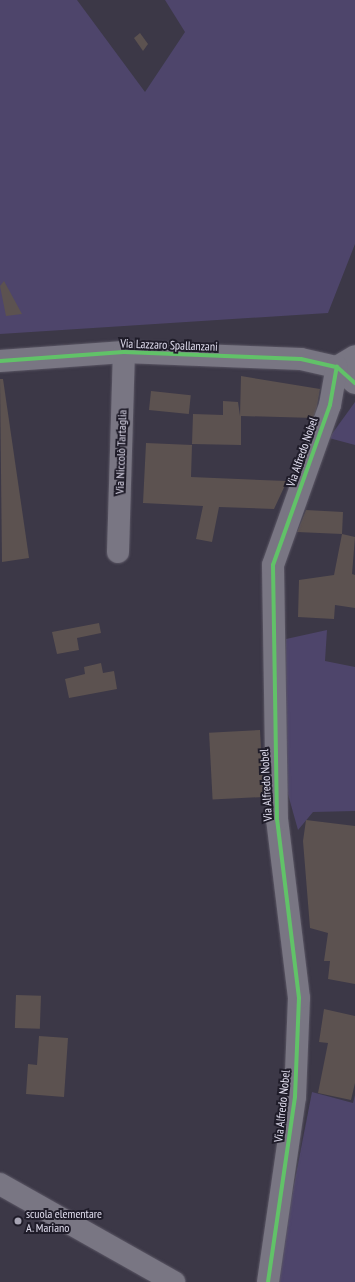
<!DOCTYPE html>
<meta charset="utf-8">
<style>
body{margin:0}
#map{position:relative;width:355px;height:1282px;overflow:hidden;background:#3c3847;font-family:"PT Sans Narrow",sans-serif}
div>[style]{position:absolute}
[style*='--x']{left:calc(var(--x)*1px);top:calc(var(--y)*1px);width:calc(var(--w)*1px);rotate:calc(var(--a)*1deg)}
.green>*{inset:0;background:#4e456b}
.building>*{inset:0;background:#5c5250;transform-origin:0 0}
.roads{filter:drop-shadow(0 0 1px #5a5664) drop-shadow(0 0 1px #5a5664)}
.minor>*{height:22px;margin:-11px;padding:0 11px;transform-origin:11px;border-radius:11px;background:#797683}
.cycleway>*{height:4px;margin:-2px;padding:0 2px;transform-origin:2px;border-radius:2px;background:#61c268}
.dots>*{width:11px;height:11px;translate:-50% -50%;box-sizing:border-box;border:2px solid #1f1c29;border-radius:50%}
span{translate:-50% -50%;white-space:nowrap;text-align:center;line-height:1.15;-webkit-text-stroke:4px #1f1c29;paint-order:stroke}
.street-label{font-size:12px;color:#e1deef}
.poi-label{font-size:12px;color:#e1deef}
.left{translate:0 -50%;text-align:left}
</style>
<div id="map">
<div class="green">
<i style="clip-path:polygon(0 0,77px 0,145px 92px,185px 32px,165px 0,355px 0,355px 244px,328px 313px,0 334px)"></i>
<i style="clip-path:polygon(355px 402px,355px 445px,329px 438px)"></i>
<i style="clip-path:polygon(327px 630px,325px 661px,355px 667px,355px 811px,313px 812px,298px 830px,284px 780px,286px 639px)"></i>
<i style="clip-path:polygon(312px 1092px,353px 1103px,355px 1095px,355px 1282px,275px 1282px)"></i>
</div>
<div class="building">
<i style="clip-path:polygon(140px 33px,148px 44px,143px 51px,134px 38px)"></i>
<i style="clip-path:polygon(4px 281px,22px 314px,6px 316px,0 286px)"></i>
<i style="clip-path:polygon(241px 376px,320px 389px,315px 418px,241px 416px,241px 445px,192px 444px,193px 414px,223px 415px,223px 401px,238px 402px,240px 416px)"></i>
<i style="clip-path:polygon(0 379px,3px 379px,29px 558px,2px 562px)"></i>
<i style="left:151px;top:391px;width:40px;height:19px;rotate:6deg"></i>
<i style="clip-path:polygon(146px 443px,192px 445px,191px 477px,287px 481px,274px 509px,219px 507px,212px 542px,196px 539px,203px 506px,143px 503px)"></i>
<i style="clip-path:polygon(306px 510px,343px 512px,342px 534px,297px 532px)"></i>
<i style="clip-path:polygon(342px 534px,355px 537px,352px 574px,355px 575px,355px 608px,335px 605px,334px 619px,298px 617px,299px 580px,334px 575px)"></i>
<i style="clip-path:polygon(99px 623px,101px 633px,77px 638px,79px 650px,57px 654px,52px 632px)"></i>
<i style="clip-path:polygon(101px 663px,103px 673px,114px 671px,117px 689px,69px 698px,65px 679px,85px 674px,84px 667px)"></i>
<i style="left:260px;top:730px;width:67px;height:51px;rotate:87deg"></i>
<i style="clip-path:polygon(306px 820px,355px 826px,355px 984px,328px 979px,330px 961px,324px 961px,328px 933px,310px 928px,303px 841px)"></i>
<i style="left:16px;top:995px;width:25px;height:33px;rotate:2deg"></i>
<i style="clip-path:polygon(324px 1009px,355px 1016px,355px 1083px,351px 1100px,318px 1093px,328px 1043px,319px 1042px)"></i>
<i style="clip-path:polygon(39px 1036px,68px 1038px,64px 1097px,26px 1094px,28px 1064px,37px 1065px)"></i>
</div>
<div class="roads">
<div class="minor">
<i style="--x:0;--y:361;--w:124;--a:-4.2"></i>
<i style="--x:124;--y:352;--w:177;--a:2.3"></i>
<i style="--x:301;--y:359;--w:37;--a:13"></i>
<i style="--x:337;--y:367;--w:24;--a:42"></i>
<i style="--x:337;--y:367;--w:21;--a:-31"></i>
<i style="--x:118;--y:552;--w:200;--a:-88.3"></i>
<i style="--x:0;--y:1184;--w:200;--a:29.4"></i>
<i style="--x:268;--y:1282;--w:187;--a:-81.7"></i>
<i style="--x:295;--y:1097;--w:99;--a:-87.7"></i>
<i style="--x:299;--y:998;--w:179;--a:-97"></i>
<i style="--x:277;--y:820;--w:255;--a:-90.9"></i>
<i style="--x:273;--y:565;--w:170;--a:-70.4"></i>
<i style="--x:330;--y:405;--w:39;--a:-80"></i>
</div>
</div>
<div class="cycleway">
<i style="--x:0;--y:361;--w:124;--a:-4.2"></i>
<i style="--x:124;--y:352;--w:177;--a:2.3"></i>
<i style="--x:301;--y:359;--w:37;--a:13"></i>
<i style="--x:337;--y:367;--w:24;--a:42"></i>
<i style="--x:268;--y:1282;--w:187;--a:-81.7"></i>
<i style="--x:295;--y:1097;--w:99;--a:-87.7"></i>
<i style="--x:299;--y:998;--w:179;--a:-97"></i>
<i style="--x:277;--y:820;--w:255;--a:-90.9"></i>
<i style="--x:273;--y:565;--w:170;--a:-70.4"></i>
<i style="--x:330;--y:405;--w:39;--a:-80"></i>
</div>
<div class="dots">
<i style="left:18px;top:1221px;background:#a7a4b4"></i>
</div>
<div class="street-label">
<span style="left:169px;top:345px;rotate:2deg">Via Lazzaro Spallanzani</span>
<span style="left:121px;top:452px;rotate:-88deg">Via Niccolò Tartaglia</span>
<span style="left:302px;top:452px;rotate:-71deg">Via Alfredo Nobel</span>
<span style="left:266px;top:785px;rotate:-93deg">Via Alfredo Nobel</span>
<span style="left:282px;top:1106px;rotate:-84deg">Via Alfredo Nobel</span>
</div>
<div class="poi-label">
<span class="left" style="left:26px;top:1221px">scuola elementare<br>A. Mariano</span>
</div>
</div>
